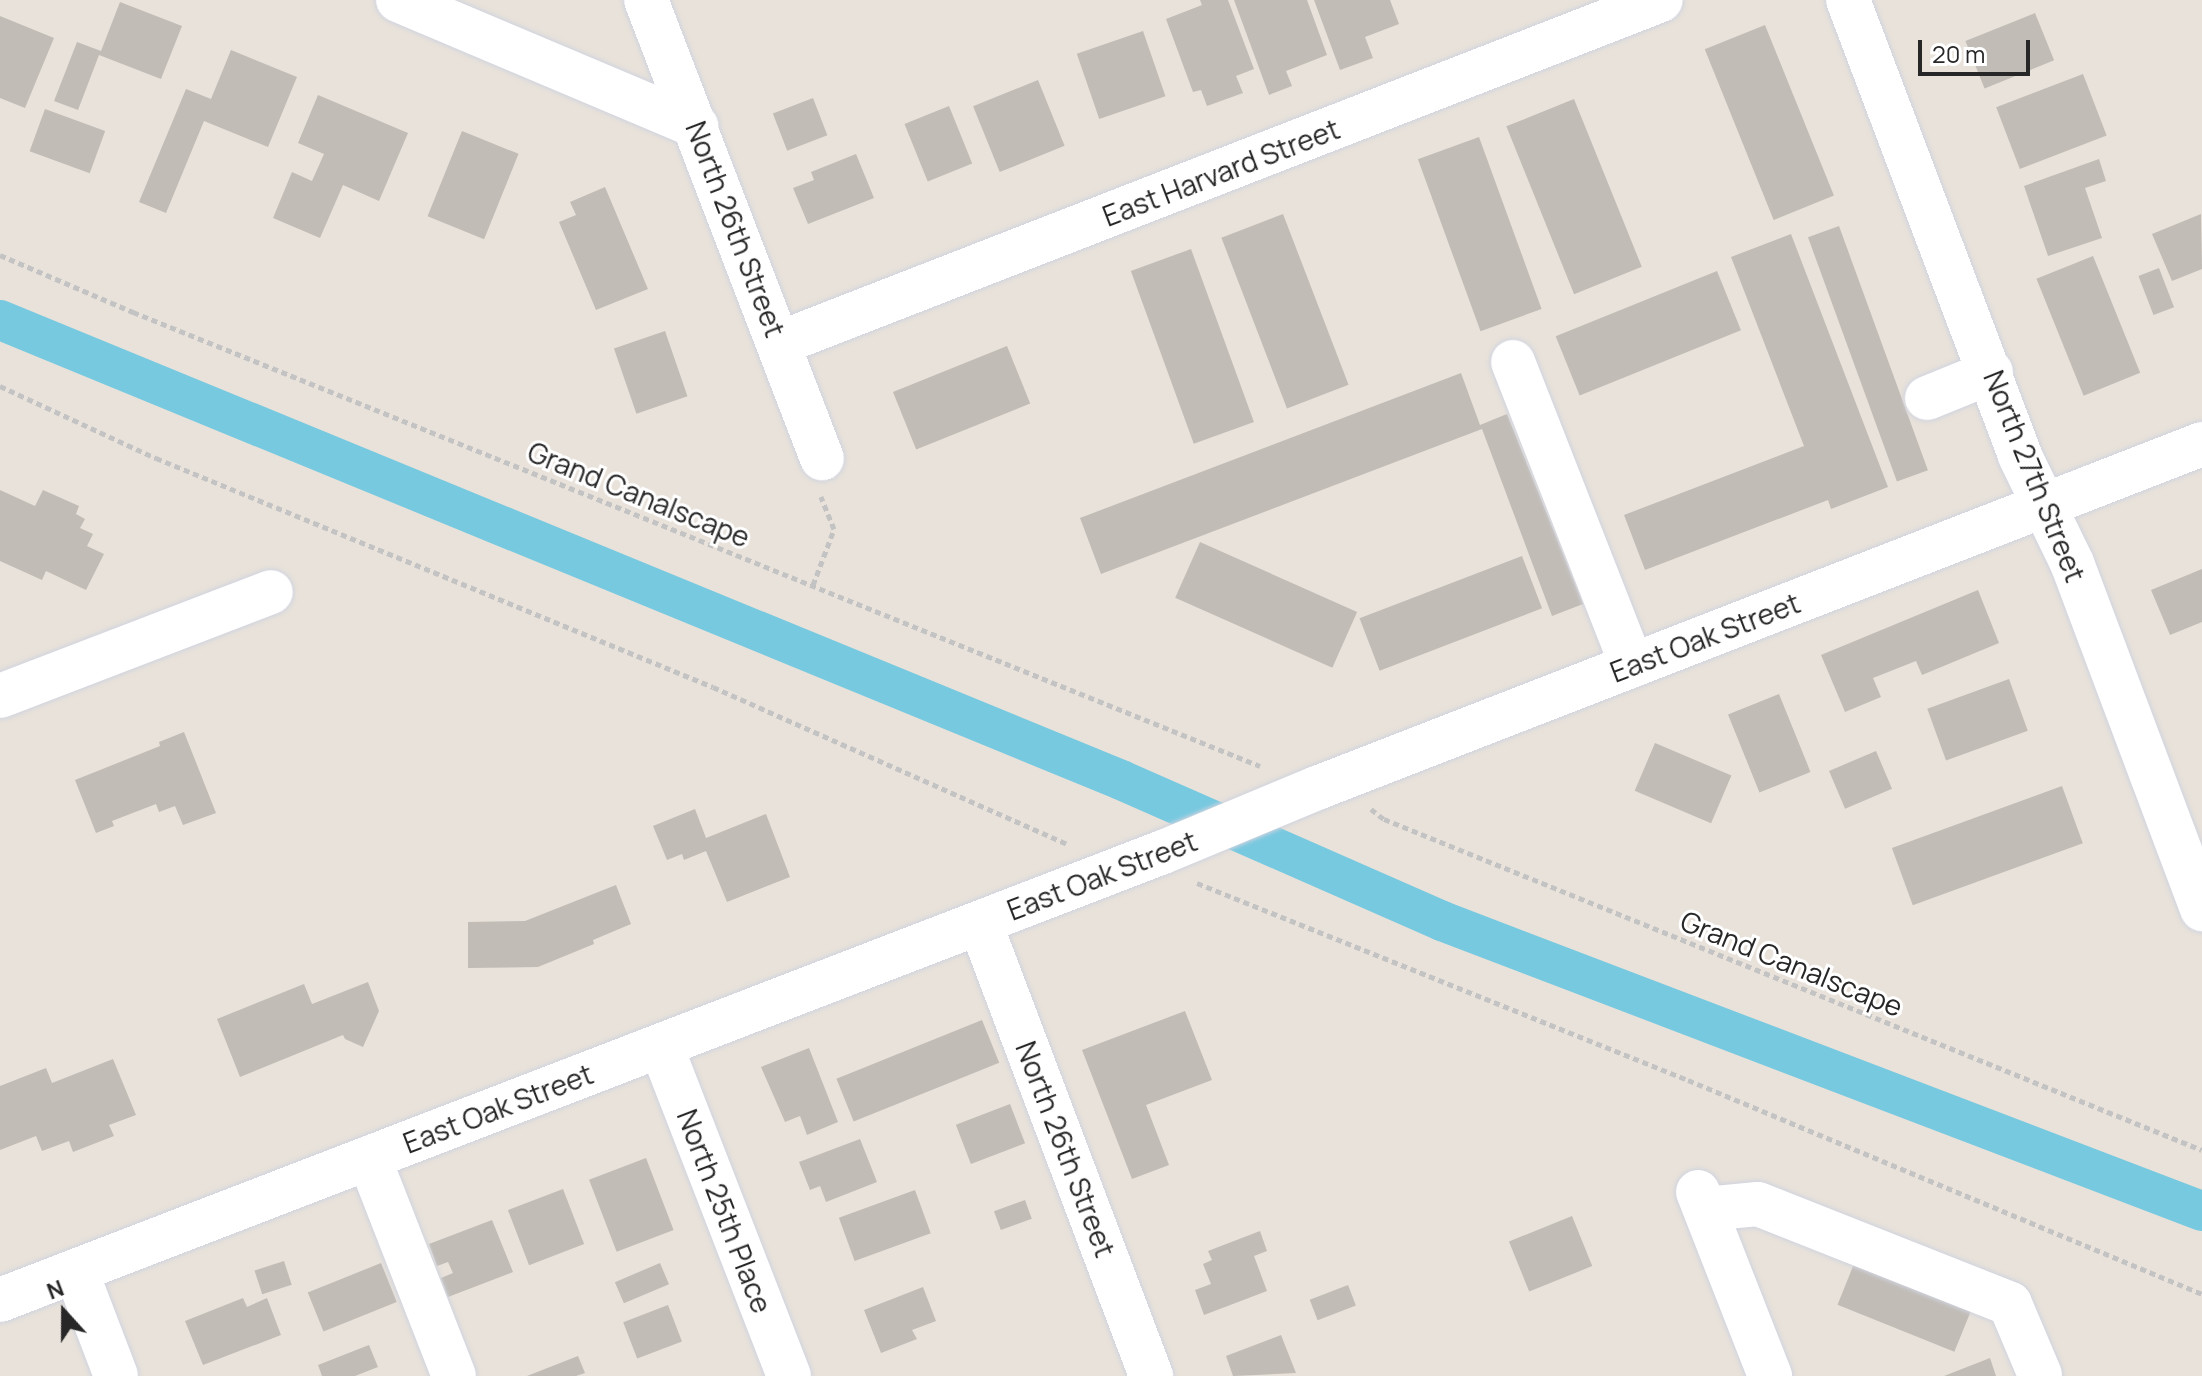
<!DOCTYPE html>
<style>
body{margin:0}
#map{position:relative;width:2202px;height:1376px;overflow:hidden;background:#e8e2da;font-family:Manrope,sans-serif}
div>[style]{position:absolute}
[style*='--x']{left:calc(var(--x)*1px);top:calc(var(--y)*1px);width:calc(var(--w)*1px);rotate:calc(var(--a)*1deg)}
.canal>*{height:40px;margin:-20px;padding:0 20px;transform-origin:20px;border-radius:20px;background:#77c9e0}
.building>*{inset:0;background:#c1bcb6;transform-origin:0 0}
.path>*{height:5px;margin-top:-2.5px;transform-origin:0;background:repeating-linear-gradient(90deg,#c3c3c3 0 6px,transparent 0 10px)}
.roads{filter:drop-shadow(0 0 2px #d0d3df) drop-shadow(0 0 2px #d0d3df)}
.minor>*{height:44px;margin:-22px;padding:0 22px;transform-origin:22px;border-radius:22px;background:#fff}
span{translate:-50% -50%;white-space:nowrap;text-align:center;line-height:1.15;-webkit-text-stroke:6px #fff;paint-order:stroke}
.street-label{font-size:28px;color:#272727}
.north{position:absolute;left:24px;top:1272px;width:80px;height:80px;-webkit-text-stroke:6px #fff;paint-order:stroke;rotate:339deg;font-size:22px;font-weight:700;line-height:32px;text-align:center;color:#272727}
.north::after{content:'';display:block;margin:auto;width:28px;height:36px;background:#272727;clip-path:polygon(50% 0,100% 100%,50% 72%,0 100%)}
.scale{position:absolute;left:1918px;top:40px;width:112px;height:36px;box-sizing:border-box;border:4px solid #272727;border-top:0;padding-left:10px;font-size:24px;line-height:28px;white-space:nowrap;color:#272727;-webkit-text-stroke:6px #fff;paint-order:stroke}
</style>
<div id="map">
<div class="canal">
<i style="--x:0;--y:320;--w:1212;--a:22.31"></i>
<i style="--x:1121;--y:780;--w:351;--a:23.7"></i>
<i style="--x:1442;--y:921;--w:813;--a:20.89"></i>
</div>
<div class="building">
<i style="clip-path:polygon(1200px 0,1228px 0,1254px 69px,1236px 76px,1243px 93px,1207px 106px,1201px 90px,1193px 92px,1166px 19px,1202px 5px)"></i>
<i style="clip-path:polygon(1234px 0,1307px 0,1327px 55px,1286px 71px,1292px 86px,1269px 95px)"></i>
<i style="clip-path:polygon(1314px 0,1390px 0,1399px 24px,1365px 37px,1373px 58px,1340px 70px)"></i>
<i style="clip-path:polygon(120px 2px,182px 26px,161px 79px,99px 55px,78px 110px,54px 101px,77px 42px,101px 51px)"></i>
<i style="left:2035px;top:13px;width:51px;height:75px;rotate:68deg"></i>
<i style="clip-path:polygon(0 16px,54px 38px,25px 108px,0 98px)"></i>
<i style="left:1765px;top:25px;width:184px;height:65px;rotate:68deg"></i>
<i style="left:1143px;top:31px;width:69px;height:70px;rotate:71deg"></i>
<i style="clip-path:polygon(231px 50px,297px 77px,268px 147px,204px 121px,166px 213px,139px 202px,186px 89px,211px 99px)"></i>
<i style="left:2083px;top:74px;width:66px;height:93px;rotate:69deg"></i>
<i style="left:1038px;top:80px;width:71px;height:70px;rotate:68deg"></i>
<i style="clip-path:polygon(318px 95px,408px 133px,379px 201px,343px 185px,320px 238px,273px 218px,292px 172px,312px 181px,324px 154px,298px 143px)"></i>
<i style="left:813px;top:98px;width:40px;height:43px;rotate:69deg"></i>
<i style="left:1574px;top:99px;width:181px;height:73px;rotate:68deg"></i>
<i style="left:949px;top:106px;width:62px;height:48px;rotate:68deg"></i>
<i style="left:45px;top:109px;width:64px;height:45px;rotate:20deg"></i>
<i style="left:462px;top:131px;width:61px;height:92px;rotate:22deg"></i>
<i style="left:1479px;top:137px;width:183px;height:65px;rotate:70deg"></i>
<i style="clip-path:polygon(856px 154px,874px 198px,808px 224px,793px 188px,814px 180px,811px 172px)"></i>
<i style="clip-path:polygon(2099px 159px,2106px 181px,2085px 188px,2102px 238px,2048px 256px,2024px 186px)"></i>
<i style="clip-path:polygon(605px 187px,648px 289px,596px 310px,559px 222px,576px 215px,570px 202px)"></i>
<i style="left:1283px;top:214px;width:183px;height:66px;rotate:69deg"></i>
<i style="clip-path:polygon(2201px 214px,2202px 269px,2172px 281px,2152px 234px)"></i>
<i style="left:1839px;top:226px;width:260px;height:33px;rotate:70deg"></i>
<i style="clip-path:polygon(1791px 234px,1888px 487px,1831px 509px,1828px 500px,1645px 570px,1624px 515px,1804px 446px,1731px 257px)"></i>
<i style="left:1191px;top:249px;width:184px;height:64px;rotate:70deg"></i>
<i style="left:2093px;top:256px;width:126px;height:61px;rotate:68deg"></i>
<i style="left:2159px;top:268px;width:42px;height:22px;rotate:69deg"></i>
<i style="left:1717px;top:271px;width:64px;height:174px;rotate:68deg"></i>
<i style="left:665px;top:331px;width:69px;height:54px;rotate:71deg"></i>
<i style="left:1007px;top:346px;width:62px;height:123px;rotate:68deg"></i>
<i style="clip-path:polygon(1461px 373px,1480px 425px,1507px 414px,1583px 604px,1552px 616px,1482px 429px,1101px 574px,1080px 518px)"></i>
<i style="clip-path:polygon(0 490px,35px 506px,43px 490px,79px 506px,76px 514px,85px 519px,80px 528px,93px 534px,87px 546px,104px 554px,86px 590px,46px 571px,42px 580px,0 561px)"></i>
<i style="left:1200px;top:542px;width:172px;height:61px;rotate:24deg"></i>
<i style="left:1522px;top:556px;width:56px;height:174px;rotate:69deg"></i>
<i style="clip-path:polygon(2202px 569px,2202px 622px,2170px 635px,2151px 590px)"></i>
<i style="clip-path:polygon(1978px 590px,1999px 643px,1922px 675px,1916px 661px,1873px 678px,1881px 697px,1845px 712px,1821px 655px)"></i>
<i style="left:2009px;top:679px;width:55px;height:87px;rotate:70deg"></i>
<i style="left:1779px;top:694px;width:84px;height:55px;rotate:68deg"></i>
<i style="clip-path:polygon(184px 732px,216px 813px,183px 825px,175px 806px,159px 812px,156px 804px,112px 821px,114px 826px,96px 833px,75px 780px,160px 746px,159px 742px)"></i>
<i style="left:1655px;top:743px;width:83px;height:52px;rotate:23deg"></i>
<i style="left:1876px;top:751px;width:41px;height:51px;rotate:67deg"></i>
<i style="left:2062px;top:786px;width:61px;height:181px;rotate:70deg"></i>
<i style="clip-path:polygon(695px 809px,706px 838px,766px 814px,790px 877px,727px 902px,706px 851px,684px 860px,682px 854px,667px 860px,653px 826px)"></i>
<i style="clip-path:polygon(616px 885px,631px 924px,593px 940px,594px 944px,538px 967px,468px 968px,468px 922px,525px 921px)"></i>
<i style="clip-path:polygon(368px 982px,379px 1011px,363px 1047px,345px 1039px,343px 1035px,240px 1077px,217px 1019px,304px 984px,312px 1004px)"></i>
<i style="clip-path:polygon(1185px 1011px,1212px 1080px,1146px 1105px,1169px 1165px,1132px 1179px,1082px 1050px)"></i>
<i style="left:982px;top:1020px;width:46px;height:157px;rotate:68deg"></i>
<i style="clip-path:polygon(809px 1048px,838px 1122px,807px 1135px,800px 1116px,785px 1122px,761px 1067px)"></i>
<i style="clip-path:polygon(113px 1059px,136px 1115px,109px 1125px,114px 1136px,73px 1152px,69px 1141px,42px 1151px,36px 1136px,0 1150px,0 1086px,46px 1068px,52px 1083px)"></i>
<i style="left:1010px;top:1104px;width:42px;height:58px;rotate:69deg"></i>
<i style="clip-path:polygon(860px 1139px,877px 1182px,826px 1202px,820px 1186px,810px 1190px,799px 1162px)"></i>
<i style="left:646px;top:1158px;width:77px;height:61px;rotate:69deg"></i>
<i style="left:563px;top:1189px;width:59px;height:59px;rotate:69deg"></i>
<i style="left:915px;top:1190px;width:46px;height:81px;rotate:70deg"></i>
<i style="left:1025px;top:1200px;width:20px;height:33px;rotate:70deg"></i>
<i style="left:1572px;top:1216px;width:54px;height:68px;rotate:68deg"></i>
<i style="clip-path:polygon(492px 1220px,513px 1272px,448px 1297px,441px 1278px,453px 1273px,448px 1262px,437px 1266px,429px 1244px)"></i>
<i style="clip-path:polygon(1260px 1231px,1267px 1251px,1254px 1256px,1267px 1291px,1204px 1315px,1195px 1290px,1211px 1284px,1203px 1264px,1212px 1260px,1208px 1251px)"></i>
<i style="left:1860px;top:1249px;width:126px;height:60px;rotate:22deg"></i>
<i style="left:284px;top:1261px;width:25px;height:31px;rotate:72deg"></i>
<i style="left:381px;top:1263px;width:42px;height:79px;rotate:68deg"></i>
<i style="left:660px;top:1263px;width:23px;height:49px;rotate:67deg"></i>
<i style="left:1348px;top:1285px;width:22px;height:41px;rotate:69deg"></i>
<i style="clip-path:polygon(923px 1287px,936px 1321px,912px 1330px,917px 1339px,881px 1353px,864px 1310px)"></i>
<i style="clip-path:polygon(243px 1298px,247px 1307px,267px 1298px,281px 1335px,203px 1365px,185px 1321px)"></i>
<i style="left:668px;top:1305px;width:39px;height:48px;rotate:69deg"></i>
<i style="clip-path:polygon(1281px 1335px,1296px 1373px,1233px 1376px,1226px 1356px)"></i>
<i style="clip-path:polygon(369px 1345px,378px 1367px,355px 1376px,322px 1376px,318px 1365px)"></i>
<i style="clip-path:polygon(578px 1356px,585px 1373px,576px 1376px,527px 1376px)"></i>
<i style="clip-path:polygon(1990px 1358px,1996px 1376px,1944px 1376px)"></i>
</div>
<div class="path">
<i style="--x:0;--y:255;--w:145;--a:23.2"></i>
<i style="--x:133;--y:312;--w:1215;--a:21.94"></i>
<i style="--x:0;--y:386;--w:172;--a:24.8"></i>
<i style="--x:156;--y:458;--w:602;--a:22.35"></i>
<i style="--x:713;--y:687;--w:388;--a:23.9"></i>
<i style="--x:813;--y:585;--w:60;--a:-69.4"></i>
<i style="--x:834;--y:529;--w:35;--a:-112"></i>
<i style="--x:1371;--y:809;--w:16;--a:38"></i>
<i style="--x:1384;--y:819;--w:882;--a:22.03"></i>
<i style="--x:1197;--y:883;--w:529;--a:21.86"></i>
<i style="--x:1688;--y:1080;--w:557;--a:22.6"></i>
</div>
<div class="roads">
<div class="minor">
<i style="--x:398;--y:0;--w:324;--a:22.9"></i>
<i style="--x:646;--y:0;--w:491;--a:69"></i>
<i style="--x:1848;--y:0;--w:487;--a:69.3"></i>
<i style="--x:2020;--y:456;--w:119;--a:64.1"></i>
<i style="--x:2072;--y:563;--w:370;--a:69.4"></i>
<i style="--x:780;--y:343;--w:945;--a:-21.27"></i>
<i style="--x:1513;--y:362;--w:326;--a:68.6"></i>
<i style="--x:1927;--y:398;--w:69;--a:-22.1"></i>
<i style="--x:0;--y:696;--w:290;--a:-21"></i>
<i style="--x:980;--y:923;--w:484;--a:69.3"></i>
<i style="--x:661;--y:1046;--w:354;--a:68.8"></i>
<i style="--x:369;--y:1158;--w:234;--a:68.7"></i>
<i style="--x:1698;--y:1192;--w:198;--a:68.6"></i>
<i style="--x:1705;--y:1209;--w:53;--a:-5.4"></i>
<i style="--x:1758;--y:1204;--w:271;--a:21.6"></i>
<i style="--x:2010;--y:1304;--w:77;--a:67.1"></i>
<i style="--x:76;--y:1271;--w:112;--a:69.1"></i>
<i style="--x:0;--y:1300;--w:1246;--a:-21.07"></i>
<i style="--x:1163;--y:852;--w:167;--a:-22.6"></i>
<i style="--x:1317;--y:788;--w:950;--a:-21.24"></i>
</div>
</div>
<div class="street-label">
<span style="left:1221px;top:172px;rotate:-21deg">East Harvard Street</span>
<span style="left:736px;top:229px;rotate:69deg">North 26th Street</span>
<span style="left:2035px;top:476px;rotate:68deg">North 27th Street</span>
<span style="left:639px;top:494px;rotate:22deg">Grand Canalscape</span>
<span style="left:1705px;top:637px;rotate:-21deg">East Oak Street</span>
<span style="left:1102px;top:875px;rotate:-21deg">East Oak Street</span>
<span style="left:1792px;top:963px;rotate:22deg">Grand Canalscape</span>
<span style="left:498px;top:1108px;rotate:-21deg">East Oak Street</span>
<span style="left:1066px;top:1149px;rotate:69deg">North 26th Street</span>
<span style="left:725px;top:1211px;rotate:69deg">North 25th Place</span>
</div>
<div class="north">N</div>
<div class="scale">20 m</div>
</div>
